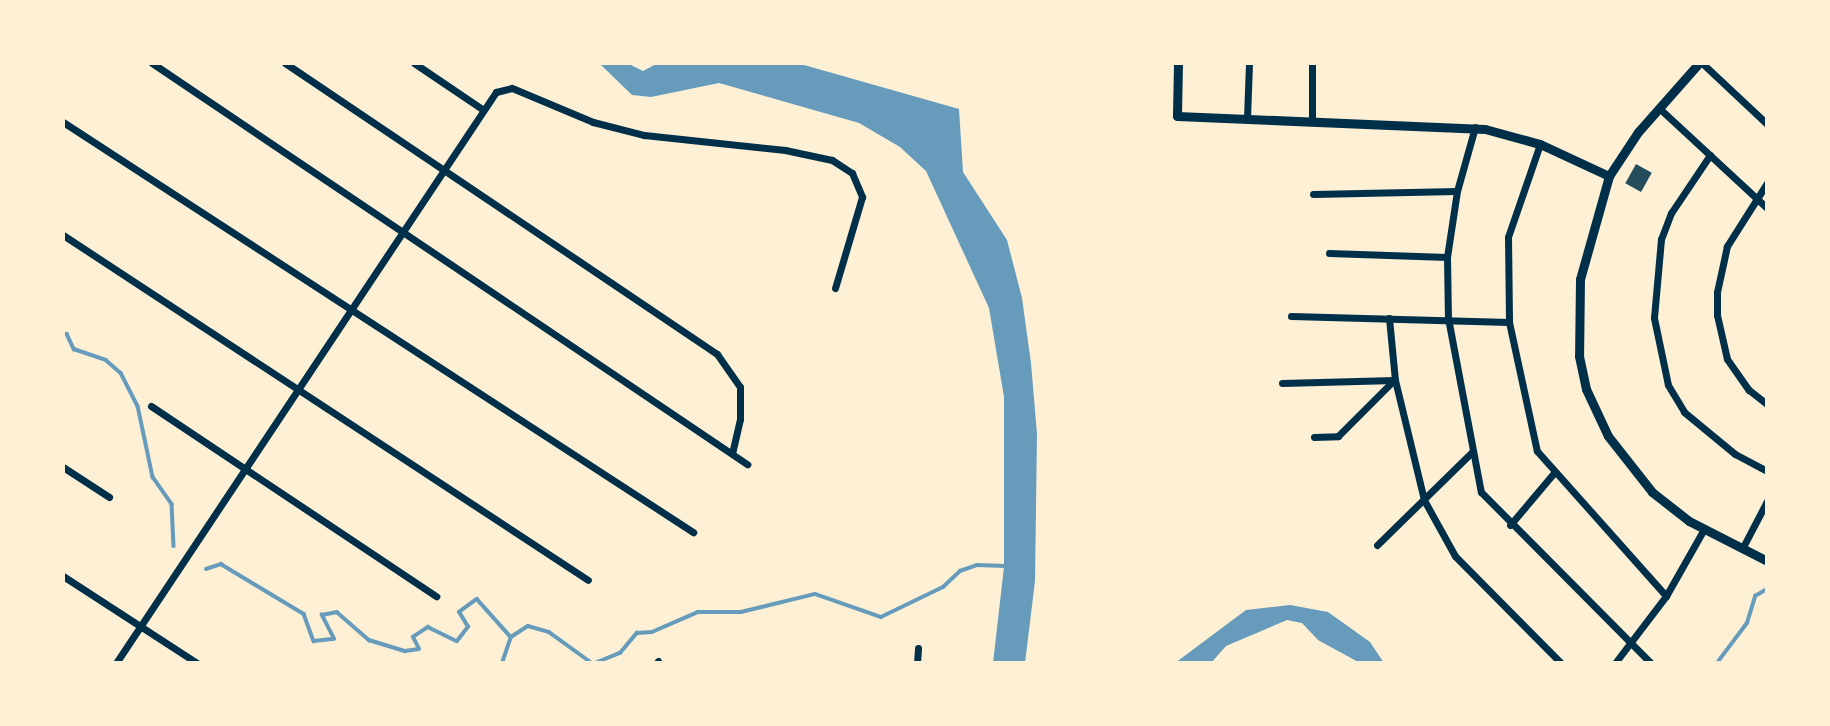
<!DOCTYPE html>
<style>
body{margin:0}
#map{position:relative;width:1830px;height:726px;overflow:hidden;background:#fdf0d5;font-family:"Alegreya Sans",sans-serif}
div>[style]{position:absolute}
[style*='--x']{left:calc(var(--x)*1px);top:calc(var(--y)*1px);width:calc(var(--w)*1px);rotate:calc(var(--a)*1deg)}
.water>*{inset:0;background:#669bbc}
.stream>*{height:3.5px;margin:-1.75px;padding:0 1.75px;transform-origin:1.75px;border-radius:1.75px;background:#669bbc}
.building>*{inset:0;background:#264d5e;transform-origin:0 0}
.minor>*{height:7px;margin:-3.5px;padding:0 3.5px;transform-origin:3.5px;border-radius:3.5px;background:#003049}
.tertiary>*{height:9px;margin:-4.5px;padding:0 4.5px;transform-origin:4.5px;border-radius:4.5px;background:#003049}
span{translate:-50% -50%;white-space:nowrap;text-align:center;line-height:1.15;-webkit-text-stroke:6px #fdf0d5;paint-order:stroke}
.frame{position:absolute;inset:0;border:65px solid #fdf0d5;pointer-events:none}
</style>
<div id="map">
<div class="water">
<i style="clip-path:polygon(599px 63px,627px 63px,643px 71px,658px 63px,797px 63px,959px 109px,963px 172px,1007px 240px,1022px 298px,1031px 363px,1037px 434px,1035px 581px,1025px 663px,993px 663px,1004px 567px,1004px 397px,989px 308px,926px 171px,900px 147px,859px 123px,719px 83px,651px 97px,632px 95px)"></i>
<i style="clip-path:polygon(1290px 605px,1328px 612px,1370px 642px,1384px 663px,1360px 663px,1318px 640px,1302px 623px,1287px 620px,1226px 646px,1211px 663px,1175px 663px,1246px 610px)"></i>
</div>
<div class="stream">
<i style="--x:63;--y:334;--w:4;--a:0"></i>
<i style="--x:67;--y:334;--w:17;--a:65"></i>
<i style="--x:74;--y:349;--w:34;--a:19"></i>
<i style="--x:106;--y:360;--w:20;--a:41"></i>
<i style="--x:121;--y:373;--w:37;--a:63"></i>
<i style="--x:138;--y:406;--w:73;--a:78.1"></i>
<i style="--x:153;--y:477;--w:33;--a:55"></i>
<i style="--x:172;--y:504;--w:42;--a:87.3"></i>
<i style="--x:206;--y:569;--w:16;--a:-18"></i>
<i style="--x:221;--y:564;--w:97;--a:31.1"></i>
<i style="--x:304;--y:614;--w:29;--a:70"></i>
<i style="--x:314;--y:641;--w:20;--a:-6"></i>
<i style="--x:334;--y:639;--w:27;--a:-117"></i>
<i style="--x:322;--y:615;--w:15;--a:-11"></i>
<i style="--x:337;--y:612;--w:43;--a:41.2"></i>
<i style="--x:369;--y:640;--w:38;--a:17"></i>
<i style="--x:405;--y:651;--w:14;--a:-8"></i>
<i style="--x:419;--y:649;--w:13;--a:-117"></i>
<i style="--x:413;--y:637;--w:18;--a:-34"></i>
<i style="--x:428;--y:627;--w:32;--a:26"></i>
<i style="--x:457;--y:641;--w:18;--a:-52"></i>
<i style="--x:468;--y:627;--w:17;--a:-121"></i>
<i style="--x:459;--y:612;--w:22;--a:-36"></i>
<i style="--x:477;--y:599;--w:51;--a:48.2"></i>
<i style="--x:502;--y:663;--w:28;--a:-71"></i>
<i style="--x:511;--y:637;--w:20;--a:-33"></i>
<i style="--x:528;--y:626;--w:22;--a:16"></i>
<i style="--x:549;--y:632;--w:53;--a:35.8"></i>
<i style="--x:595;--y:663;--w:27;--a:-22"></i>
<i style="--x:620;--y:653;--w:26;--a:-50"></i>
<i style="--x:637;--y:633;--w:15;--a:-4"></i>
<i style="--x:652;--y:632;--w:50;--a:-23.5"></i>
<i style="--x:698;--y:612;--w:43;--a:0"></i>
<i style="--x:741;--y:612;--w:76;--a:-13.7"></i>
<i style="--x:815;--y:594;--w:70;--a:19.2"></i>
<i style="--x:881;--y:617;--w:69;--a:-25.8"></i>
<i style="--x:943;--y:587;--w:23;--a:-43"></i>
<i style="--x:960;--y:571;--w:18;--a:-19"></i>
<i style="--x:977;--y:565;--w:29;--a:2"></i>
<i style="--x:1717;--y:663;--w:50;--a:-53.1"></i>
<i style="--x:1747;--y:623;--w:28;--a:-73"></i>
<i style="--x:1755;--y:596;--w:14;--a:-30"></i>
</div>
<div class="building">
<i style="left:1636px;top:164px;width:18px;height:22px;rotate:29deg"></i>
</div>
<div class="minor">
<i style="--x:152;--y:63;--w:718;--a:33.98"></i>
<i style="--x:285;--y:63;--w:521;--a:33.96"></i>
<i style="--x:717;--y:354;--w:40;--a:55.1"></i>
<i style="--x:740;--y:387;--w:32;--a:90"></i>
<i style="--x:740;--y:419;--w:35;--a:103"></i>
<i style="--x:414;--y:63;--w:82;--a:34.1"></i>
<i style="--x:1702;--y:63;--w:89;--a:43.2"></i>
<i style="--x:1659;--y:108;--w:147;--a:42.8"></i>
<i style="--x:1247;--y:118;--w:55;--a:-87.9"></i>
<i style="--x:1312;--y:119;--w:56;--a:-90"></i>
<i style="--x:63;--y:122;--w:752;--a:33.06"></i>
<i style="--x:1475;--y:127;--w:66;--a:105.7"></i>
<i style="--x:1457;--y:191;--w:67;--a:98.6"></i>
<i style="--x:1447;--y:257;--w:61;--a:89.1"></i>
<i style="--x:1448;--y:318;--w:177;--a:79.3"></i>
<i style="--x:1481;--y:492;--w:241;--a:45.2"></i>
<i style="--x:1540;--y:144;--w:98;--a:109"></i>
<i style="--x:1508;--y:237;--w:85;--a:89.3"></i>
<i style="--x:1509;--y:322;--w:132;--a:77.8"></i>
<i style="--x:1537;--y:451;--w:194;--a:48.3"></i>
<i style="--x:1710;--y:155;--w:70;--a:123.9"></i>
<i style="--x:1671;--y:213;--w:28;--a:111"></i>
<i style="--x:1661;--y:239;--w:79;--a:95.1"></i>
<i style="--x:1654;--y:318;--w:68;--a:78.2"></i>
<i style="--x:1668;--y:385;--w:31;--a:59"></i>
<i style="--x:1684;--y:412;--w:66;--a:39.5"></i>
<i style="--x:1735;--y:454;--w:36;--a:28"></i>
<i style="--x:1767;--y:183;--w:75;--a:122.4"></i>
<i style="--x:1727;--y:246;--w:47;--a:102.3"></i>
<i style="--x:1717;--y:292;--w:23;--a:90"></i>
<i style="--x:1717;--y:315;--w:45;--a:77.2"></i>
<i style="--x:1727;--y:359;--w:38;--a:55"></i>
<i style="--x:1749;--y:390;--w:23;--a:38"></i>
<i style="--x:1313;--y:194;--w:144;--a:-1.2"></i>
<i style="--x:63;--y:235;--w:628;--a:33.31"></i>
<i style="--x:1329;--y:253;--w:118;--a:1.9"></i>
<i style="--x:1291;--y:316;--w:218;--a:1.6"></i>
<i style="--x:1389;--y:318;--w:62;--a:84.5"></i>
<i style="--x:1395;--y:380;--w:123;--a:76.4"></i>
<i style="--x:1424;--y:500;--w:64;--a:61"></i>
<i style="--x:1455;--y:556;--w:151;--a:45.3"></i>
<i style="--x:1282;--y:383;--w:113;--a:-1.5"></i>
<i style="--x:151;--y:406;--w:343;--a:33.7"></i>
<i style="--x:1314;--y:437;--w:24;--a:-2"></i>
<i style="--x:1338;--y:436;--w:79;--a:-45"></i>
<i style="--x:63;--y:467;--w:55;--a:33.1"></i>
<i style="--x:1510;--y:525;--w:67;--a:-49.9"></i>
<i style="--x:1377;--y:545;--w:134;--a:-44.4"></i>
<i style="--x:1742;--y:549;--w:54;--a:-62.5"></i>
<i style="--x:63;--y:576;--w:160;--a:33"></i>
<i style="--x:658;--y:661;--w:2;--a:63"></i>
<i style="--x:116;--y:663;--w:686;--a:-56.36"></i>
<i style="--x:496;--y:92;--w:16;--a:-14"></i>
<i style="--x:512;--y:88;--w:88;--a:22.8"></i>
<i style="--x:593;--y:122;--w:53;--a:14.3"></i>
<i style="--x:644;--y:135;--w:142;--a:6.1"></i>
<i style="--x:785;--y:150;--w:48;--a:12"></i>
<i style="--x:832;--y:160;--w:24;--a:33"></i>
<i style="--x:852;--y:173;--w:26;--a:67"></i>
<i style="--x:862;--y:197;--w:95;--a:106.5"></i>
<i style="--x:917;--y:663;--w:15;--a:-86"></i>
<i style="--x:1615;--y:663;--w:84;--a:-52.7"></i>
<i style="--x:1666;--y:596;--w:77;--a:-60.4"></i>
</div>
<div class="tertiary">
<i style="--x:1178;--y:63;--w:53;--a:91.1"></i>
<i style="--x:1177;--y:116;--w:308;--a:2.4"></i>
<i style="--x:1485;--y:129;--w:57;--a:15.3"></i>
<i style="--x:1540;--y:144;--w:76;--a:24.9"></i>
<i style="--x:1699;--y:63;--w:92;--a:131.5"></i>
<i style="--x:1638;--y:132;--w:53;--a:123.4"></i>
<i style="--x:1609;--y:176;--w:107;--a:105.7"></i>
<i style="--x:1580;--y:279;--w:77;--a:90.7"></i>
<i style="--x:1579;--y:356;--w:34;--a:78"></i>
<i style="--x:1586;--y:389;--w:52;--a:64.9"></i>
<i style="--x:1608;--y:436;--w:71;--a:51.8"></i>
<i style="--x:1652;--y:492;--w:47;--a:38.1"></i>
<i style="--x:1689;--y:521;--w:88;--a:27.1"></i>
</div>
<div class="frame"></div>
</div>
